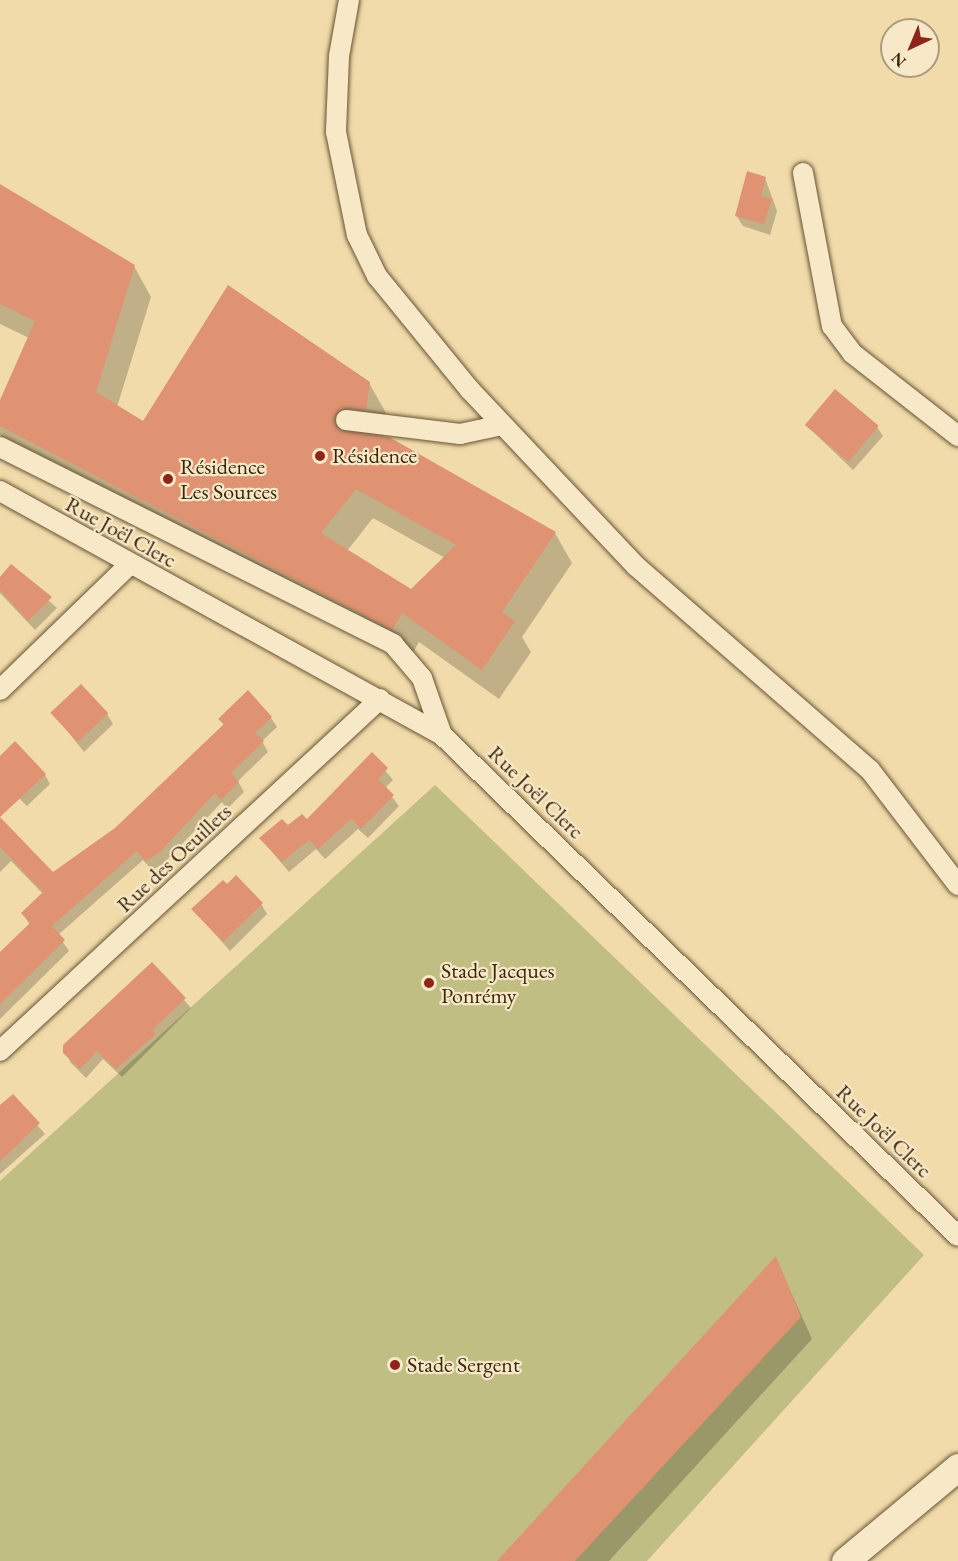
<!DOCTYPE html>
<meta charset="utf-8">
<style>
body{margin:0}
#map{position:relative;width:958px;height:1561px;overflow:hidden;background:#f2dbab;font-family:"EB Garamond",serif}
div>[style]{position:absolute}
[style*='--x']{left:calc(var(--x)*1px);top:calc(var(--y)*1px);width:calc(var(--w)*1px);rotate:calc(var(--a)*1deg)}
.green>*{inset:0;background:#c1be84}
.shadow>*{inset:0;background:#0003}
.building>*{inset:0;background:#df9373;transform-origin:0 0}
.roads{filter:drop-shadow(0 0 2px #685433) drop-shadow(0 0 2px #685433)}
.minor>*{height:20px;margin:-10px;padding:0 10px;transform-origin:10px;border-radius:10px;background:#f7e8c8}
.secondary>*{height:27px;margin:-13.5px;padding:0 13.5px;transform-origin:13.5px;border-radius:13.5px;background:#f7e8c8}
.dots>*{width:16px;height:16px;translate:-50% -50%;box-sizing:border-box;border:3px solid #f7e8c8;border-radius:50%}
span{translate:-50% -50%;white-space:nowrap;text-align:center;line-height:1.15;-webkit-text-stroke:4.5px #f7e8c8;paint-order:stroke}
.poi-label{font-size:22px;color:#3a270b}
.left{translate:0 -50%;text-align:left}
.street-label{font-size:22px;color:#3a270b}
.north{position:absolute;left:880px;top:18px;width:60px;height:60px;box-sizing:border-box;background:#f7e8c8;border:2px solid #ab9b7c;border-radius:50%;rotate:224deg;font-size:16px;font-weight:700;line-height:24px;text-align:center;color:#3a270b}
.north::after{content:'';display:block;margin:auto;width:21px;height:27px;background:#8f2418;clip-path:polygon(50% 0,100% 100%,50% 72%,0 100%)}
</style>
<div id="map">
<div class="green">
<i style="clip-path:polygon(435px 785px,924px 1255px,647px 1561px,0 1561px,0 1181px)"></i>
</div>
<div class="shadow">
<i style="clip-path:polygon(765px 178px,777px 211px,770px 235px,743px 226px,736px 215px)"></i>
<i style="clip-path:polygon(evenodd,0 186px,134px 266px,151px 297px,117px 407px,143px 423px,369px 383px,386px 413px,383px 438px,555px 533px,572px 563px,522px 637px,531px 652px,499px 699px,419px 642px,409px 659px,10px 451px,0 434px,0 403px,29px 338px,0 324px,0 186px,373px 518px,445px 558px,411px 591px,347px 551px,373px 518px)"></i>
<i style="clip-path:polygon(806px 425px,877px 427px,883px 436px,853px 470px)"></i>
<i style="clip-path:polygon(11px 566px,57px 608px,35px 630px,0 593px,0 579px)"></i>
<i style="clip-path:polygon(53px 713px,107px 714px,113px 724px,84px 752px)"></i>
<i style="clip-path:polygon(271px 718px,277px 727px,262px 741px,268px 752px,238px 781px,244px 792px,227px 809px,222px 802px,163px 864px,152px 870px,143px 860px,58px 935px,69px 951px,0 1019px,0 957px,30px 925px,23px 914px,43px 894px,11px 861px,0 872px,0 820px,52px 874px,116px 829px,224px 726px,220px 719px)"></i>
<i style="clip-path:polygon(372px 754px,393px 780px,385px 788px,399px 806px,368px 838px,358px 829px,325px 859px,316px 849px,289px 872px,261px 839px,307px 821px)"></i>
<i style="clip-path:polygon(0 758px,45px 775px,50px 784px,27px 806px,0 780px)"></i>
<i style="clip-path:polygon(227px 886px,261px 904px,267px 914px,230px 951px,193px 909px)"></i>
<i style="clip-path:polygon(152px 964px,191px 1008px,122px 1077px,103px 1059px,86px 1078px,70px 1062px,64px 1046px)"></i>
<i style="clip-path:polygon(13px 1097px,45px 1134px,0 1174px,0 1109px)"></i>
<i style="clip-path:polygon(776px 1259px,812px 1339px,609px 1561px,506px 1561px)"></i>
</div>
<div class="building">
<i style="clip-path:polygon(747px 171px,766px 177px,761px 196px,772px 199px,764px 224px,735px 216px)"></i>
<i style="clip-path:polygon(evenodd,0 184px,135px 265px,96px 392px,143px 421px,228px 285px,370px 382px,366px 410px,341px 409px,334px 419px,339px 430px,389px 437px,556px 532px,502px 612px,515px 621px,482px 670px,402px 613px,392px 630px,0 426px,0 400px,35px 321px,0 304px,0 184px,356px 489px,456px 545px,411px 589px,321px 533px,356px 489px)"></i>
<i style="left:835px;top:389px;width:57px;height:47px;rotate:40deg"></i>
<i style="clip-path:polygon(11px 564px,52px 597px,28px 621px,0 590px,0 577px)"></i>
<i style="left:81px;top:684px;width:40px;height:42px;rotate:47deg"></i>
<i style="clip-path:polygon(248px 690px,272px 717px,255px 733px,264px 741px,231px 773px,239px 782px,221px 800px,215px 793px,158px 854px,145px 861px,137px 851px,52px 926px,65px 940px,0 1004px,0 952px,30px 923px,21px 913px,43px 892px,0 847px,0 817px,53px 872px,115px 828px,224px 724px,218px 719px)"></i>
<i style="clip-path:polygon(15px 741px,46px 774px,0 817px,0 756px)"></i>
<i style="clip-path:polygon(372px 752px,388px 768px,378px 779px,394px 795px,361px 829px,351px 819px,318px 849px,309px 840px,282px 862px,259px 838px,282px 819px,288px 825px,302px 814px,307px 819px)"></i>
<i style="clip-path:polygon(236px 875px,263px 903px,223px 942px,191px 909px,223px 880px,227px 884px)"></i>
<i style="clip-path:polygon(152px 962px,186px 998px,152px 1030px,156px 1034px,116px 1069px,97px 1051px,80px 1069px,63px 1053px,63px 1045px)"></i>
<i style="clip-path:polygon(13px 1094px,40px 1123px,0 1161px,0 1105px)"></i>
<i style="clip-path:polygon(776px 1256px,801px 1317px,575px 1561px,497px 1561px)"></i>
</div>
<div class="roads">
<div class="minor">
<i style="--x:349;--y:0;--w:57;--a:100.1"></i>
<i style="--x:339;--y:56;--w:76;--a:92.3"></i>
<i style="--x:336;--y:132;--w:105;--a:78.5"></i>
<i style="--x:357;--y:235;--w:46;--a:64"></i>
<i style="--x:377;--y:276;--w:147;--a:50.8"></i>
<i style="--x:470;--y:390;--w:242;--a:46.7"></i>
<i style="--x:636;--y:566;--w:310;--a:41.1"></i>
<i style="--x:870;--y:770;--w:145;--a:52.6"></i>
<i style="--x:803;--y:173;--w:156;--a:79.3"></i>
<i style="--x:832;--y:326;--w:34;--a:53"></i>
<i style="--x:852;--y:353;--w:135;--a:38.1"></i>
<i style="--x:346;--y:420;--w:115;--a:7"></i>
<i style="--x:460;--y:434;--w:43;--a:-12.1"></i>
<i style="--x:0;--y:447;--w:440;--a:26.6"></i>
<i style="--x:393;--y:644;--w:45;--a:49.5"></i>
<i style="--x:422;--y:678;--w:60;--a:70.7"></i>
<i style="--x:0;--y:491;--w:505;--a:28.9"></i>
<i style="--x:442;--y:735;--w:719;--a:44.15"></i>
<i style="--x:0;--y:690;--w:180;--a:-44.1"></i>
<i style="--x:0;--y:1051;--w:518;--a:-42.81"></i>
</div>
<div class="secondary">
<i style="--x:845;--y:1561;--w:147;--a:-39.8"></i>
</div>
</div>
<div class="dots">
<i style="left:320px;top:456px;background:#8f2418"></i>
<i style="left:168px;top:479px;background:#8f2418"></i>
<i style="left:429px;top:983px;background:#8f2418"></i>
<i style="left:395px;top:1365px;background:#8f2418"></i>
</div>
<div class="poi-label">
<span class="left" style="left:332px;top:456px">Résidence</span>
<span class="left" style="left:180px;top:479px">Résidence<br>Les Sources</span>
<span class="left" style="left:441px;top:983px">Stade Jacques<br>Ponrémy</span>
<span class="left" style="left:407px;top:1365px">Stade Sergent</span>
</div>
<div class="street-label">
<span style="left:121px;top:532px;rotate:29deg">Rue Joël Clerc</span>
<span style="left:536px;top:792px;rotate:44deg">Rue Joël Clerc</span>
<span style="left:174px;top:858px;rotate:-43deg">Rue des Oeuillets</span>
<span style="left:884px;top:1131px;rotate:44deg">Rue Joël Clerc</span>
</div>
<div class="north">N</div>
</div>
